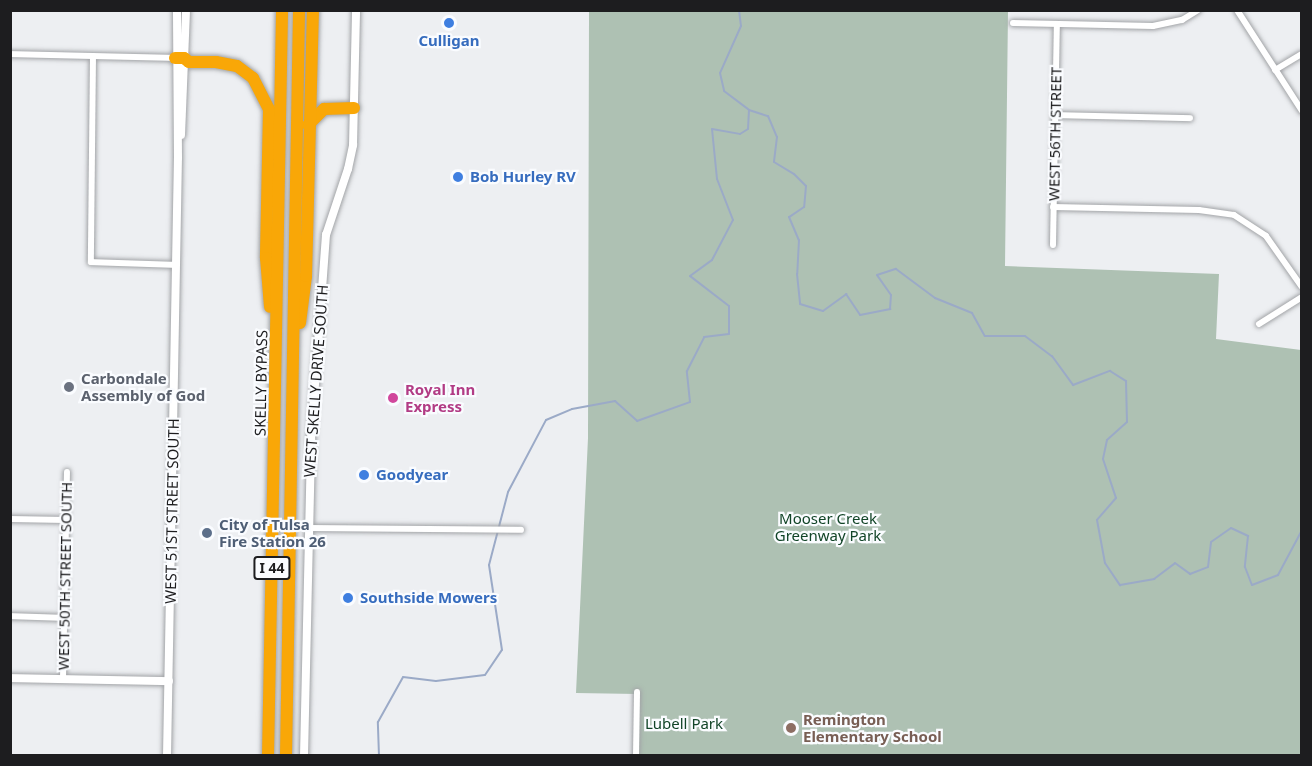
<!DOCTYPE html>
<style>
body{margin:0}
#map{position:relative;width:1312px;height:766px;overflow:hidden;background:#edeff2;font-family:"Noto Sans",sans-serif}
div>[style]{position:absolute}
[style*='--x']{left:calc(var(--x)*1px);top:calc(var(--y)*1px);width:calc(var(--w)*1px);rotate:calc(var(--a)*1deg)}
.green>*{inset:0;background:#aec1b3}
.stream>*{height:2px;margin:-1px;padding:0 1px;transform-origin:1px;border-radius:1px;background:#9baac7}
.roads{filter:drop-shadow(0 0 2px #a2a4a7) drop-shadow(0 0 2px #a2a4a7)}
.minor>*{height:6px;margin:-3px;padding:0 3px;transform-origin:3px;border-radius:3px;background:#fff}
.tertiary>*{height:8px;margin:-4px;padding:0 4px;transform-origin:4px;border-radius:4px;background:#fff}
.motorway>*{height:12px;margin:-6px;padding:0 6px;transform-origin:6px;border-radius:6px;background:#f9a707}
.dots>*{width:16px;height:16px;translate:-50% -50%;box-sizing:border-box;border:3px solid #fafcff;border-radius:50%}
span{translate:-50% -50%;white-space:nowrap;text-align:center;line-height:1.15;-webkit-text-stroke:4.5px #fafcff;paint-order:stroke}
.shield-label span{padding:2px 4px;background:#fafcff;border:2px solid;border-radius:4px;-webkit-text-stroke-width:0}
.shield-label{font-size:14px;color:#1d1d1f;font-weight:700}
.shop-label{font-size:15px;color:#366cbe;font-weight:700}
.left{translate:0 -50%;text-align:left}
.street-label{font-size:15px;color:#1d1d1f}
.worship-label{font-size:15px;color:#5b616d;font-weight:700}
.hotel-label{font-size:15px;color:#b23c85;font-weight:700}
.park-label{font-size:15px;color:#114427}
.service-label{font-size:15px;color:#4e5e75;font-weight:700}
.education-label{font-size:15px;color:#785e54;font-weight:700}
.frame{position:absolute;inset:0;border:12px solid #1d1d1f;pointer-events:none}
</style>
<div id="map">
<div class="green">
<i style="clip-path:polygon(589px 11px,1008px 11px,1005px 266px,1219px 274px,1216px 339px,1301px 350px,1301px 755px,635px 755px,637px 694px,576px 693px,588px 438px)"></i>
</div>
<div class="stream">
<i style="--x:739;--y:10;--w:16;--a:83"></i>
<i style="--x:741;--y:26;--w:51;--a:114.1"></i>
<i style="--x:720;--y:73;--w:18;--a:77"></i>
<i style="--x:724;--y:91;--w:31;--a:37"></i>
<i style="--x:749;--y:110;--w:20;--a:18"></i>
<i style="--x:768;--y:116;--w:23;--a:67"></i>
<i style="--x:777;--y:137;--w:25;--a:97"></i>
<i style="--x:774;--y:162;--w:23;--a:31"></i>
<i style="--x:794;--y:174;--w:17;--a:45"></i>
<i style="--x:806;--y:186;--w:21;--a:95"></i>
<i style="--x:804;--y:207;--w:18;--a:146"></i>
<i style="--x:789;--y:217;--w:25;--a:67"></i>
<i style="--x:799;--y:240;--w:34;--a:93"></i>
<i style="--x:797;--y:274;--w:30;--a:84"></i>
<i style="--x:800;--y:304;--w:24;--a:17"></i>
<i style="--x:823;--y:311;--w:29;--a:-36"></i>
<i style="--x:846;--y:294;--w:25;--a:56"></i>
<i style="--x:860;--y:315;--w:31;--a:-11"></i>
<i style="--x:890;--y:309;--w:14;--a:-86"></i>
<i style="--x:891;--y:295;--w:24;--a:-125"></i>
<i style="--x:877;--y:275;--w:20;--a:-18"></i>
<i style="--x:896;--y:269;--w:49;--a:36.6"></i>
<i style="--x:935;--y:298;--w:40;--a:22"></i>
<i style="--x:972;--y:313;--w:26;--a:61"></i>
<i style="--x:985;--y:336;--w:40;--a:0"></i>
<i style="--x:1025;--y:336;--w:34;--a:37"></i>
<i style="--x:1052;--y:356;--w:36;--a:54"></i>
<i style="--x:1073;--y:385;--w:40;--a:-21"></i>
<i style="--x:1110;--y:371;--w:19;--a:32"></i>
<i style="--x:1126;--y:381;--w:41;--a:88.6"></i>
<i style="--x:1127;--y:422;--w:27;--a:138"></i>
<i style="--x:1107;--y:440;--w:19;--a:102"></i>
<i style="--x:1103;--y:459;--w:41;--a:71.6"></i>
<i style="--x:1116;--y:498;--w:29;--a:131"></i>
<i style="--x:1097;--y:520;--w:44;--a:79.5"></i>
<i style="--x:1105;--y:563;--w:27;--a:56"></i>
<i style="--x:1120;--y:585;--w:35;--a:-10"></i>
<i style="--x:1154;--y:579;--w:26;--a:-37"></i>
<i style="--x:1175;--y:563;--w:19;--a:36"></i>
<i style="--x:1190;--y:574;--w:19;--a:-21"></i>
<i style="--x:1208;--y:567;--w:25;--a:-83"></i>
<i style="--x:1211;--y:542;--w:24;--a:-35"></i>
<i style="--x:1231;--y:528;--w:19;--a:25"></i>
<i style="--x:1248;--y:536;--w:31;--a:96"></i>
<i style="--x:1245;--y:567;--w:19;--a:69"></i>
<i style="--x:1252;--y:585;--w:28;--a:-21"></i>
<i style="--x:1278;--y:575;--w:51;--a:-61.9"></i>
<i style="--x:379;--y:756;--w:34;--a:-92"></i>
<i style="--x:378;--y:722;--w:51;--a:-60.9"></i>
<i style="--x:403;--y:677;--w:33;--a:7"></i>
<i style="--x:436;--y:681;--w:49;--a:-7"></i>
<i style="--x:485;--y:675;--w:30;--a:-56"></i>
<i style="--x:502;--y:650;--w:86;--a:-98.7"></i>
<i style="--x:489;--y:565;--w:75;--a:-75.4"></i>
<i style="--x:508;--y:492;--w:81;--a:-62.2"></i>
<i style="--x:546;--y:420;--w:28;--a:-23"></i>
<i style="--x:572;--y:409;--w:44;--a:-10.5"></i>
<i style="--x:615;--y:401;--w:30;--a:42"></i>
<i style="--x:637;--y:421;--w:56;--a:-19.7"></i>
<i style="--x:690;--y:402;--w:31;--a:-96"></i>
<i style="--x:687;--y:371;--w:38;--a:-63"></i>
<i style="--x:704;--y:337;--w:25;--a:-7"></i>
<i style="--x:729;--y:334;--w:28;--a:-90"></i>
<i style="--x:729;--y:306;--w:49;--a:-142.4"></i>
<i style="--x:690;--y:276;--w:27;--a:-36"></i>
<i style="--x:712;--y:260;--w:45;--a:-62.3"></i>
<i style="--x:733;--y:220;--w:44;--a:-111.3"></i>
<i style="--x:717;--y:179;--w:50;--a:-95.7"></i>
<i style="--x:712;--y:129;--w:28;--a:10"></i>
<i style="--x:740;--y:134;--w:9;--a:-32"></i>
<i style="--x:748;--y:129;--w:19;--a:-87"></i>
</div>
<div class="roads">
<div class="minor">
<i style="--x:1237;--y:10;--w:120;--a:57.2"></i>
<i style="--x:1013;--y:23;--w:140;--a:1.2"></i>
<i style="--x:1153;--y:26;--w:30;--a:-12"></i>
<i style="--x:1182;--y:20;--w:19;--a:-32"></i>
<i style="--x:10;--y:54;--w:165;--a:1.4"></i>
<i style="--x:93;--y:56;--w:206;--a:90.6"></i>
<i style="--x:91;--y:262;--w:85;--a:2"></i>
<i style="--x:1275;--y:70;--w:31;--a:-31"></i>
<i style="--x:1055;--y:115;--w:135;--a:1.3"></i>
<i style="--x:1053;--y:207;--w:146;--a:1.2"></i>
<i style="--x:1199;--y:210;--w:35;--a:8"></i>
<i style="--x:1234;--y:215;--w:38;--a:33"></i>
<i style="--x:1266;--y:236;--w:62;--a:54.8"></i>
<i style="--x:1053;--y:245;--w:221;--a:-89"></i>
<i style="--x:1259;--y:324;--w:51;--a:-32.1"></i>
<i style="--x:10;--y:519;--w:56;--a:1"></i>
<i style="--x:308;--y:528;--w:213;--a:0.5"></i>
<i style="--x:10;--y:616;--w:54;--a:2.1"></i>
<i style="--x:63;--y:679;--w:207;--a:-88.9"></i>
<i style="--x:636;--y:756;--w:64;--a:-89.1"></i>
</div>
<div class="tertiary">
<i style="--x:181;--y:135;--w:125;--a:-87.7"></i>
<i style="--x:10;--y:678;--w:159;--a:1.1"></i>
<i style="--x:167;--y:756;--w:598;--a:-88.95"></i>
<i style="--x:178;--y:158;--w:148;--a:-90.4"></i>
<i style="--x:304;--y:756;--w:317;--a:-88.7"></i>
<i style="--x:311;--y:439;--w:205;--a:-85.8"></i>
<i style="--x:326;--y:235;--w:70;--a:-71.6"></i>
<i style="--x:348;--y:169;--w:25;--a:-78"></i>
<i style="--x:353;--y:145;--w:135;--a:-88.7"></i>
</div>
<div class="motorway">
<i style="--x:175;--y:58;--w:9;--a:0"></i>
<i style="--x:184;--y:58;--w:6;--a:39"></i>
<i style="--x:189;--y:62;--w:27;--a:0"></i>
<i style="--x:216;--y:62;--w:21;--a:11"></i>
<i style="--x:237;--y:66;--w:20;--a:37"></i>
<i style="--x:253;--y:78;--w:36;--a:63"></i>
<i style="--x:269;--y:110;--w:148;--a:91.2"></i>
<i style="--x:266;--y:258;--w:49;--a:85.3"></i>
<i style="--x:308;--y:125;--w:23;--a:-45"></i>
<i style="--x:324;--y:109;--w:30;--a:-2"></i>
<i style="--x:300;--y:323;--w:47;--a:-82.7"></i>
<i style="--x:306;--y:276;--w:266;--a:-88.5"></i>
<i style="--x:268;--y:756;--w:746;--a:-88.92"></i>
<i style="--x:286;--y:756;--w:746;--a:-89"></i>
</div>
</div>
<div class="dots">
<i style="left:449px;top:23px;background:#3f7fe0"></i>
<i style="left:458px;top:177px;background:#3f7fe0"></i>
<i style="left:69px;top:387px;background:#6b7280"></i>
<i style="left:393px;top:398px;background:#d1479c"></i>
<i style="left:364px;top:475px;background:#3f7fe0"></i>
<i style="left:207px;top:533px;background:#5c6f8a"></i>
<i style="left:348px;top:598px;background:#3f7fe0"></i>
<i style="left:791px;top:728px;background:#8d6e63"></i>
</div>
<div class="shield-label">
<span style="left:272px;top:568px">I 44</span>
</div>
<div class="shop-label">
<span style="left:449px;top:41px">Culligan</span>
<span class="left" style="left:470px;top:177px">Bob Hurley RV</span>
<span class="left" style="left:376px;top:475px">Goodyear</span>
<span class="left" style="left:360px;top:598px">Southside Mowers</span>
</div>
<div class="street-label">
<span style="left:1055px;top:134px;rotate:-89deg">WEST 56TH STREET</span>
<span style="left:316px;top:381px;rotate:-86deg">WEST SKELLY DRIVE SOUTH</span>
<span style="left:261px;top:383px;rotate:-89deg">SKELLY BYPASS</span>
<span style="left:172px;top:511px;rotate:-89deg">WEST 51ST STREET SOUTH</span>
<span style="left:65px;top:576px;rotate:-89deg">WEST 50TH STREET SOUTH</span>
</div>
<div class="worship-label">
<span class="left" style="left:81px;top:387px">Carbondale<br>Assembly of God</span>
</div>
<div class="hotel-label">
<span class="left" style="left:405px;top:398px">Royal Inn<br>Express</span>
</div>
<div class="park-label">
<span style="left:828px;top:527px">Mooser Creek<br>Greenway Park</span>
<span style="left:684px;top:724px">Lubell Park</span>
</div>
<div class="service-label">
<span class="left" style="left:219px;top:533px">City of Tulsa<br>Fire Station 26</span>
</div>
<div class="education-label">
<span class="left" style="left:803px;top:728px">Remington<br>Elementary School</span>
</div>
<div class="frame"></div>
</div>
